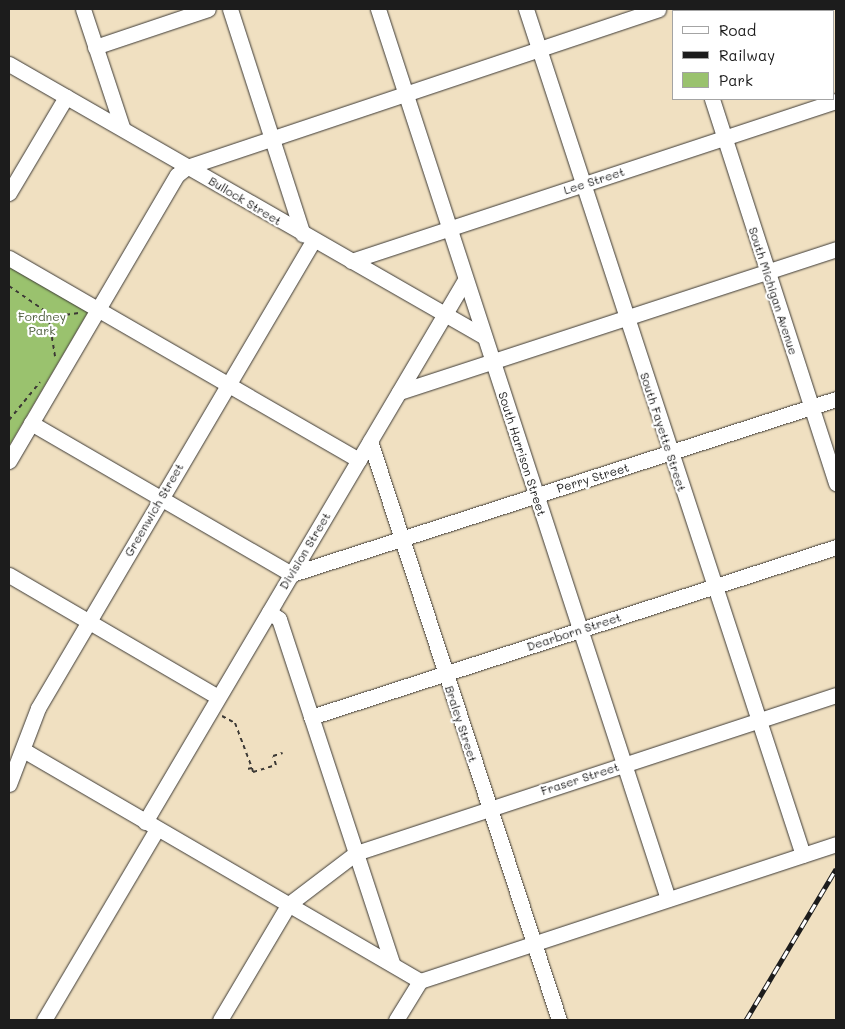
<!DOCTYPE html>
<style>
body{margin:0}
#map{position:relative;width:845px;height:1029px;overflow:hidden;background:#f0e0c1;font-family:Mali,sans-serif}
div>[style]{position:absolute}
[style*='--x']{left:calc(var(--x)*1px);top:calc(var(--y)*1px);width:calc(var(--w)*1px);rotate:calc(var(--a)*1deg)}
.green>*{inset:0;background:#9ac26e}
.path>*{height:2px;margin-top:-1px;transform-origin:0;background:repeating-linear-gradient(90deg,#3c3935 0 4px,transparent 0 8px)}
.roads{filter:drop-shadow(0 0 1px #3c3935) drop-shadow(0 0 1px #3c3935)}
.minor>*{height:15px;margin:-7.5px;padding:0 7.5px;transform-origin:7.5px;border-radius:7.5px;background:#fff}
.rail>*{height:5px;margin-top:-2.5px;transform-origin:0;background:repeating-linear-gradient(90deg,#fff 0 9px,#1c1c1c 0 18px);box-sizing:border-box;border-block:1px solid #1c1c1c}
span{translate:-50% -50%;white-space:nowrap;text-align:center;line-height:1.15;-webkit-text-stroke:4.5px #fff;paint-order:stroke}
.street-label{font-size:12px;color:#1c1c1c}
.park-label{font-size:12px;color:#4e5e3d}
.frame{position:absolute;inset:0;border:10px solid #1c1c1c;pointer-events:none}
.legend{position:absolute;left:672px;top:10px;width:162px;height:90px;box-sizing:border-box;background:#fff;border:1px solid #a4a4a4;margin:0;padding:6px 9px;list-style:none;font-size:15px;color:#1c1c1c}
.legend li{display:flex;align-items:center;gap:10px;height:25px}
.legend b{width:25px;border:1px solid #a4a4a4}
</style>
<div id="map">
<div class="green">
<i style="clip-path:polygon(9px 266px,88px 312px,9px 446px)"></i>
</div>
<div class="path">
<i style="--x:9;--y:286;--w:47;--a:34.7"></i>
<i style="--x:48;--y:313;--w:44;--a:80.8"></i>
<i style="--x:50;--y:317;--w:29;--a:-8"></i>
<i style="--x:9;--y:420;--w:49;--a:-50.8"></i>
<i style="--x:222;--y:716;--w:15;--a:28"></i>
<i style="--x:235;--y:723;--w:48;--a:69.3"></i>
<i style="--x:252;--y:768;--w:5;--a:169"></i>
<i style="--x:252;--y:768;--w:4;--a:76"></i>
<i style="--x:253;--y:772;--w:24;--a:-17"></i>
<i style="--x:276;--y:765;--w:9;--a:-108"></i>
<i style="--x:273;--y:756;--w:10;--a:-17"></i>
</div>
<div class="roads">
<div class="minor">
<i style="--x:83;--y:9;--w:124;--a:71.7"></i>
<i style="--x:230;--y:9;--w:237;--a:72.1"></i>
<i style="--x:378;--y:9;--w:936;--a:71.95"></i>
<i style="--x:526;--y:9;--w:890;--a:71.87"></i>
<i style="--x:682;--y:9;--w:2;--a:63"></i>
<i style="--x:95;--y:47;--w:119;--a:-18.6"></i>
<i style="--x:9;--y:64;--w:546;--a:29.85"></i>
<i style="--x:712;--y:99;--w:404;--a:72.1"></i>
<i style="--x:9;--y:193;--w:112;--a:-59.3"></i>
<i style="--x:9;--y:258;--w:404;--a:30"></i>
<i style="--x:351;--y:261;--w:511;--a:-18.26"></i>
<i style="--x:399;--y:392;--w:460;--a:-18.1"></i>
<i style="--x:31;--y:423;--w:302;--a:30.1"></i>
<i style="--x:292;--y:574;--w:571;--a:-17.83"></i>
<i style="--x:370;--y:441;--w:609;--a:71.92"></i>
<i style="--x:9;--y:461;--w:332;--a:-59.6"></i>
<i style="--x:177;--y:175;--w:13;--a:-39"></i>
<i style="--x:187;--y:167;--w:497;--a:-18.5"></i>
<i style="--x:9;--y:575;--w:242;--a:30.3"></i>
<i style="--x:269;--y:612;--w:12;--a:35"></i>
<i style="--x:279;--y:619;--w:362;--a:71.8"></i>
<i style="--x:311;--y:717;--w:552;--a:-17.94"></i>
<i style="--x:25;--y:751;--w:457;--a:30.2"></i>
<i style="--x:9;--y:784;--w:81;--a:-69.1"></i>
<i style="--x:38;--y:708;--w:542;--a:-59.51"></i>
<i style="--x:145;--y:822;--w:629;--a:-59.44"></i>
<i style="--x:44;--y:1020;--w:222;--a:-59.4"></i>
<i style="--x:220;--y:1020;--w:135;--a:-59.3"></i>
<i style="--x:289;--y:904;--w:84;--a:-37.3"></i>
<i style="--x:356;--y:853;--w:505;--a:-18.22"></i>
<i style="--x:396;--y:1020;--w:46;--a:-58.4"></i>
<i style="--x:420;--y:981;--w:438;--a:-18.2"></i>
</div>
</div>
<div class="rail">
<i style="--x:746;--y:1020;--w:176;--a:-59.2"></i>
</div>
<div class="street-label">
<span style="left:594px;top:181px;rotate:-18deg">Lee Street</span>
<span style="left:245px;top:201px;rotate:31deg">Bullock Street</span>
<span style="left:773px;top:291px;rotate:72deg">South Michigan Avenue</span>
<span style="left:663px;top:432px;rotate:72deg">South Fayette Street</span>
<span style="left:522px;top:454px;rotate:72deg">South Harrison Street</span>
<span style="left:593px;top:478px;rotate:-17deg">Perry Street</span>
<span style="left:154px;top:510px;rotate:-60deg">Greenwich Street</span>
<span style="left:305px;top:551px;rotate:-59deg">Division Street</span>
<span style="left:574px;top:632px;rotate:-18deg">Dearborn Street</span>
<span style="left:461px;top:724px;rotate:72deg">Braley Street</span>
<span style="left:580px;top:779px;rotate:-18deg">Fraser Street</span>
</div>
<div class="park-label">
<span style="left:42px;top:324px">Fordney<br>Park</span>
</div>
<div class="frame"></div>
<ul class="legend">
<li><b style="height:6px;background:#fff"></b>Road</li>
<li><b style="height:6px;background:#1c1c1c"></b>Railway</li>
<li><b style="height:14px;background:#9ac26e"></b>Park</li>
</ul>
</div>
